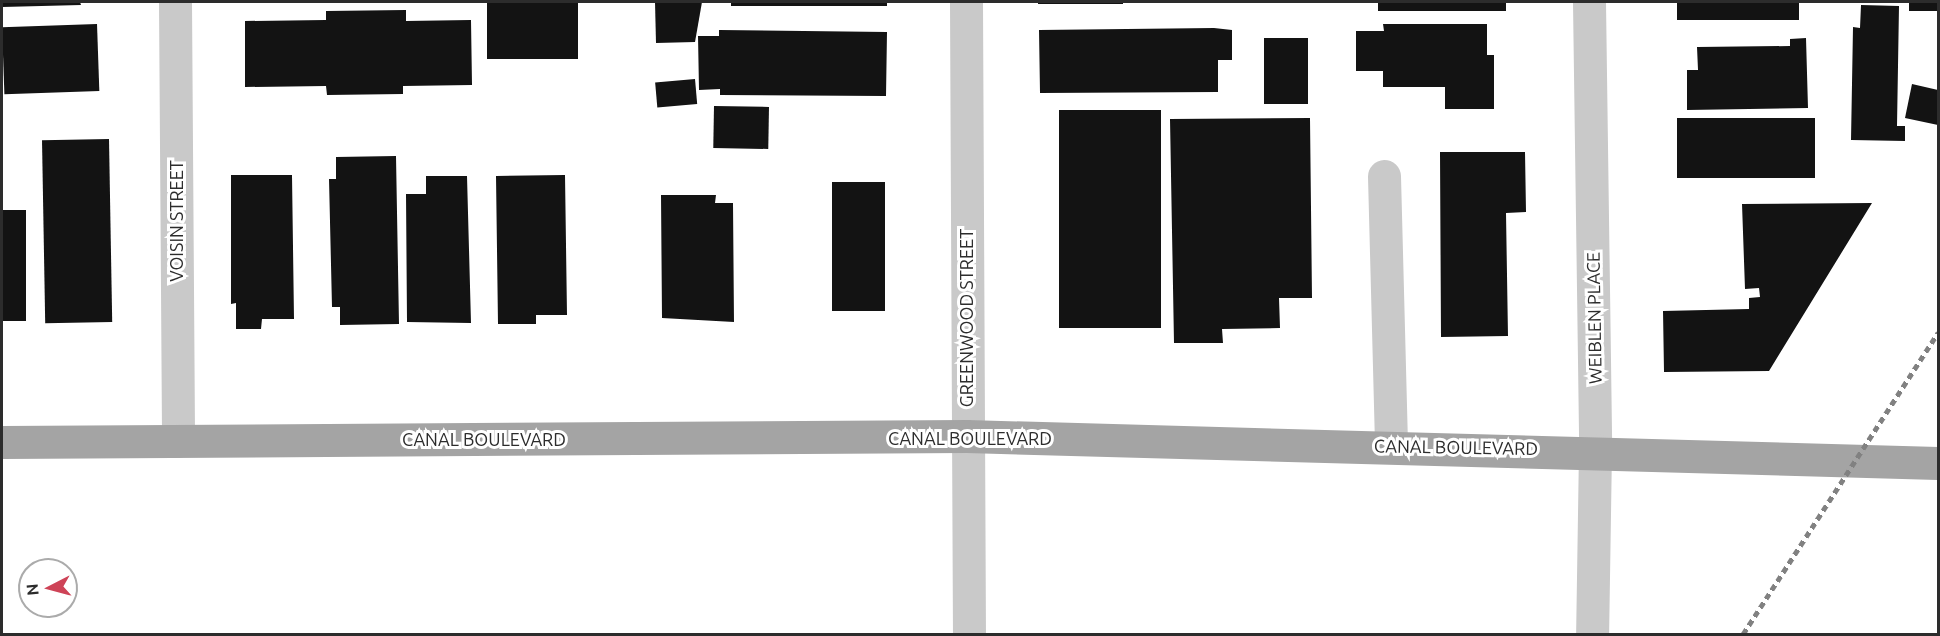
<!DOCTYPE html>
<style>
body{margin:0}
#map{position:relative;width:1940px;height:636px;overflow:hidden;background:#fff;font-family:Ubuntu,sans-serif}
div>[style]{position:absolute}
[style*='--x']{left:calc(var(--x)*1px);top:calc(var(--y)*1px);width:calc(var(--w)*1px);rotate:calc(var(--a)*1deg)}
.building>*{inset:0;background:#131313;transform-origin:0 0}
.minor>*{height:33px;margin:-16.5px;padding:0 16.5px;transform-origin:16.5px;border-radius:16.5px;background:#c9c9c9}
.major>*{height:33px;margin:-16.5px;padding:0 16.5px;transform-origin:16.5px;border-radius:16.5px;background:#a4a4a4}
.rail>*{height:4.5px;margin-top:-2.25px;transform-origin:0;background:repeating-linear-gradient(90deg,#818181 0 6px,transparent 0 10.5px)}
span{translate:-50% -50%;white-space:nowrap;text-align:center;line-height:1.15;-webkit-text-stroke:6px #fff;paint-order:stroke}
.street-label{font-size:18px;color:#2c2c2c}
.frame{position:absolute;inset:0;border:3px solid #2c2c2c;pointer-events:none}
.north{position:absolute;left:18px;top:558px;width:60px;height:60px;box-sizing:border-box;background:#fff;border:2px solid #ababab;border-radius:50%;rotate:264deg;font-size:16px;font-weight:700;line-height:24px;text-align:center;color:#2c2c2c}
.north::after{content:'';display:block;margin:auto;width:21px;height:27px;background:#ce4357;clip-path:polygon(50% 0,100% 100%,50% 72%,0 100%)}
</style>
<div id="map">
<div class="building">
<i style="clip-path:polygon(2px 2px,80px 2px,81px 5px,2px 7px)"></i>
<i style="left:487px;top:2px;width:91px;height:57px"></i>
<i style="clip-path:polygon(655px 2px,702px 2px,695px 42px,656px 43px)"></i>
<i style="left:731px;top:2px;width:156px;height:4px"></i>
<i style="left:1038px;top:2px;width:85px;height:2px"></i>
<i style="left:1378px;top:2px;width:128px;height:9px"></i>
<i style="left:1677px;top:2px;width:122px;height:18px"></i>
<i style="left:1909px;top:2px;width:29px;height:9px"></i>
<i style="clip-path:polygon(1861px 5px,1899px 6px,1897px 126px,1905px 126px,1905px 141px,1851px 140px,1853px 27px,1860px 28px)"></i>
<i style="clip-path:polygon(406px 10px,406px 21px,471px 20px,472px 85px,403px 86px,403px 94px,327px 95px,326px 86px,245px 87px,245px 21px,326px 20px,326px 11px)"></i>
<i style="left:97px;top:24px;width:67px;height:95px;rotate:88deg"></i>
<i style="clip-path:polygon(1383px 24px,1487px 24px,1487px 55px,1494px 55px,1494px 109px,1445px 109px,1445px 87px,1383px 87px,1383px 71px,1356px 71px,1356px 31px,1384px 31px)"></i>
<i style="clip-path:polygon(1214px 28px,1232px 30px,1232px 60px,1218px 60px,1218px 92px,1040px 93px,1039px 30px)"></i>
<i style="clip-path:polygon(719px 30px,887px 32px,886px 96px,720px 95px,720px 89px,699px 90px,698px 36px,719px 36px)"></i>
<i style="left:1264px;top:38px;width:44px;height:66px"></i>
<i style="clip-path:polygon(1806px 38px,1808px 108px,1687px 110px,1687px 70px,1698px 70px,1697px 47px,1790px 46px,1790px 39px)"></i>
<i style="left:695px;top:79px;width:25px;height:40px;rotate:85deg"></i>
<i style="clip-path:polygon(1912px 84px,1938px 90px,1938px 125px,1905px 118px)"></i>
<i style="left:714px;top:106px;width:55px;height:42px;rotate:1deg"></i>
<i style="left:1059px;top:110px;width:102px;height:218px"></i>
<i style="clip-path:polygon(1310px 118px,1312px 298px,1279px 298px,1280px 328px,1222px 329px,1223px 343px,1174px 343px,1170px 119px)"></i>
<i style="left:1815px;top:118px;width:60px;height:138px;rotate:90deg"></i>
<i style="left:109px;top:139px;width:183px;height:67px;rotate:89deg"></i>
<i style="clip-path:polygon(1440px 152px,1525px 152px,1526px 212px,1506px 213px,1508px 336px,1441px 337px)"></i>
<i style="clip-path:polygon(396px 156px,399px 324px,340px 325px,340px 307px,332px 307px,329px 179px,336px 179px,336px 157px)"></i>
<i style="clip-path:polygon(231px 175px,292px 175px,294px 319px,262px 319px,261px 329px,236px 329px,236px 303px,231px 304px)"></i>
<i style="clip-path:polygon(565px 175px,567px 315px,536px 315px,536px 324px,498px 324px,496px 176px)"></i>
<i style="clip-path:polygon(426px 176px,467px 176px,471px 323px,407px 322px,406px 194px,426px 194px)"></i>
<i style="left:832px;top:182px;width:53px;height:129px"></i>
<i style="clip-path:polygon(661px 195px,716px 195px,715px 203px,733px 203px,734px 322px,662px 318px)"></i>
<i style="clip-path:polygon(1872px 203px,1769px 371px,1664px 372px,1663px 311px,1749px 309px,1749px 298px,1760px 297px,1759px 288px,1745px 289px,1742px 204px)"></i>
<i style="left:2px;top:210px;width:24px;height:111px"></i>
</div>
<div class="minor">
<i style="--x:175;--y:2;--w:439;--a:89.6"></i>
<i style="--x:966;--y:2;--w:632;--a:89.73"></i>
<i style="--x:1589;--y:2;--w:448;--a:89.2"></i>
<i style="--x:1595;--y:450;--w:184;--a:90.9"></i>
<i style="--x:1384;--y:176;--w:270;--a:88.5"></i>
</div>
<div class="major">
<i style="--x:2;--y:442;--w:964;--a:-0.36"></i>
<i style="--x:966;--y:436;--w:972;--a:1.59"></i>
</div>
<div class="rail">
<i style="--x:1743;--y:634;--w:359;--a:-57.1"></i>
</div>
<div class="street-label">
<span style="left:176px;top:221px;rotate:-90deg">VOISIN STREET</span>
<span style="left:966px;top:318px;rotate:-90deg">GREENWOOD STREET</span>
<span style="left:1594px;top:318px;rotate:-91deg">WEIBLEN PLACE</span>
<span style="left:970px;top:438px">CANAL BOULEVARD</span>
<span style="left:484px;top:439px">CANAL BOULEVARD</span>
<span style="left:1456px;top:447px;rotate:1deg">CANAL BOULEVARD</span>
</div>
<div class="frame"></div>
<div class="north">N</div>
</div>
